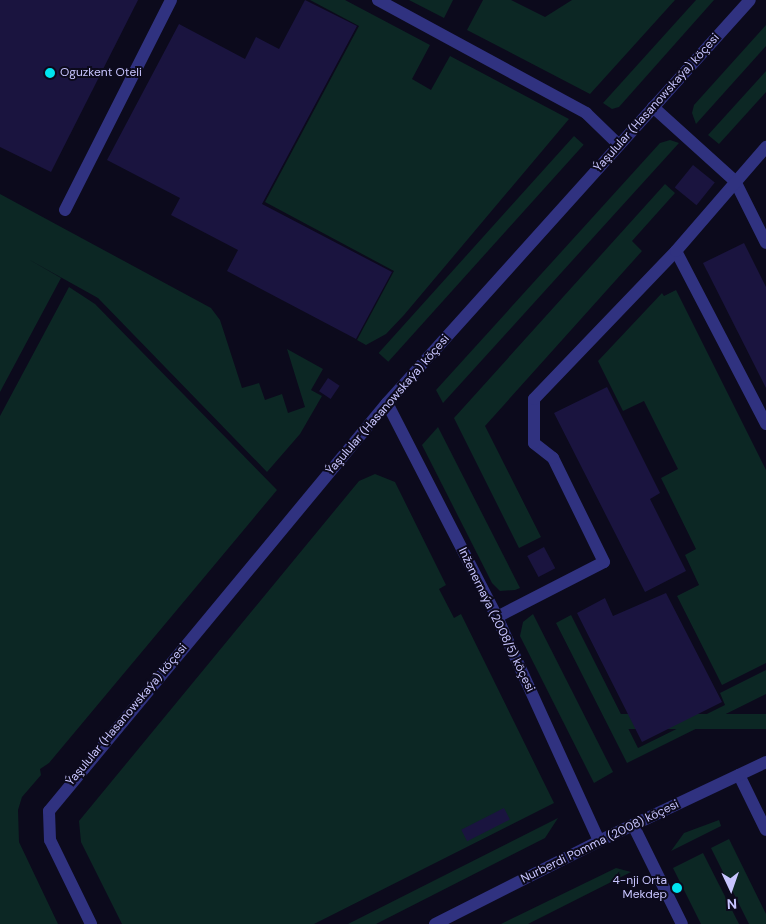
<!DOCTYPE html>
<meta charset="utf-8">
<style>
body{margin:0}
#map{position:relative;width:766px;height:924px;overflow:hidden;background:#0c0a1c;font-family:"DM Sans",sans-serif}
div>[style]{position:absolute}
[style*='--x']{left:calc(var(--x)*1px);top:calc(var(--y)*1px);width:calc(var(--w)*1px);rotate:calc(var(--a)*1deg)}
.green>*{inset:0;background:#0c2724;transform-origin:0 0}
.building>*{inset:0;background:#1a143f;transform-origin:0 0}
.minor>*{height:12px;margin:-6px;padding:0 6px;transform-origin:6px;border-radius:6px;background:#303280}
.dots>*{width:14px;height:14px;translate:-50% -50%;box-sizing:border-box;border:2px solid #0c0a1c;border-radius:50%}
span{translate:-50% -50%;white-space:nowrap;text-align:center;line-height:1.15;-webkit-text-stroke:4px #0c0a1c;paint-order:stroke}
.poi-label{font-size:12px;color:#c8c5ff}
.left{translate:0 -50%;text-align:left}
.right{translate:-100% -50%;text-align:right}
.street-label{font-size:12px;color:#c8c5ff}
.north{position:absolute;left:706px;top:864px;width:50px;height:50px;-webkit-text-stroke:4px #0c0a1c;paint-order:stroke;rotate:177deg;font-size:14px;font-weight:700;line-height:20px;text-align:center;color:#c8c5ff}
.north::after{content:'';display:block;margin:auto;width:18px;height:22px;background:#c8c5ff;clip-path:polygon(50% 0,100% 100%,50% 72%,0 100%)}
</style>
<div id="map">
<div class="green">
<i style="clip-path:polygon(310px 0,345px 0,430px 45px,412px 79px,431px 90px,450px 56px,569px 119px,404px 315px,386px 334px,366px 345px,357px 340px,394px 271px,265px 202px,359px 26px)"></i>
<i style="clip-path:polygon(409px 0,453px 0,444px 18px)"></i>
<i style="clip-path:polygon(483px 0,511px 0,545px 17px,572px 0,675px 0,590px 94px,467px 30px)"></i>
<i style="clip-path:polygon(696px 0,714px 0,619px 107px,612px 109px,603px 103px)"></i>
<i style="clip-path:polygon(766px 25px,766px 46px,696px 124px,692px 113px,694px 105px)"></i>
<i style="clip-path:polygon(766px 71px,766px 92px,719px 144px,708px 135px)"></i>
<i style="left:574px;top:136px;width:13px;height:292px;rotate:42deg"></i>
<i style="clip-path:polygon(670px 140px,679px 143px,443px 403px,436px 390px,660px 143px)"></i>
<i style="clip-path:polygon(665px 184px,675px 193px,632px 241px,642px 251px,485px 426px,541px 537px,519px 548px,454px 418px)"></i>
<i style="clip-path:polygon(0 194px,211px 308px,220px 320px,242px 388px,259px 383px,265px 400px,282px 394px,288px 413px,305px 407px,287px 349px,323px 369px,311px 390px,322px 396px,300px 434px,267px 472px,98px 298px,28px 259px,61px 278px,0 392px)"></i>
<i style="clip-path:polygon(69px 287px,95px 304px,277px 490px,49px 763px,40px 769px,41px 775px,22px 797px,18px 810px,19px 842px,58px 924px,0 924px,0 416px)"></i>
<i style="clip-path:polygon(676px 290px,766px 470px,766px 663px,722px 685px,677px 596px,699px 585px,685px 555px,696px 549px,661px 478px,678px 469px,644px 401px,623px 411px,598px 361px,662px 293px,664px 296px)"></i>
<i style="clip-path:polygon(438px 427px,520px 588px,515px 590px,500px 591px,492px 583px,422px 445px)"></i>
<i style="clip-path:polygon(375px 474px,395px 482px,446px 585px,439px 589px,454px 618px,461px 614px,554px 803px,314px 924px,122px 924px,81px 842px,79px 821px,359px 481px)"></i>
<i style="clip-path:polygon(533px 614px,613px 772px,594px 783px,520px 636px,523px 622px)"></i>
<i style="clip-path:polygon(571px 615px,638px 748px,725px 705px,720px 693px,766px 670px,766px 694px,627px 763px,556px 623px)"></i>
<i style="left:766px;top:714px;width:15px;height:147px;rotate:90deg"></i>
<i style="clip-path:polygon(558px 818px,545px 838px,376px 924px,348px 924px)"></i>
<i style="clip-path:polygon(719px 820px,721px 826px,671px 851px,684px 833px)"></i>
<i style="clip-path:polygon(729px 839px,766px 914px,766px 924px,749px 924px,711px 848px)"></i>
<i style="clip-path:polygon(703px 853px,739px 924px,701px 924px,673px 868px)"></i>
<i style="clip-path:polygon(616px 868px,631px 872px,528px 924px,501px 924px)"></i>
</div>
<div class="building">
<i style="clip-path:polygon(0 0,138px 0,51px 172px,0 147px)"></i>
<i style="clip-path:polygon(305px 0,357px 26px,262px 204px,392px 272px,356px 339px,227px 271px,238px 250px,171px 215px,180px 198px,107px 160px,179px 24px,245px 59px,256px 37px,279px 49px)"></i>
<i style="left:693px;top:165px;width:28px;height:29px;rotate:39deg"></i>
<i style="clip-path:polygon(744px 243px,766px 287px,766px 388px,703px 263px)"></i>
<i style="left:328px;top:378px;width:14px;height:16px;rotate:34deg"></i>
<i style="clip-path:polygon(607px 387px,660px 493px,650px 499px,686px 571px,645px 592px,554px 413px)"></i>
<i style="left:544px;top:547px;width:24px;height:19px;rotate:62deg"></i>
<i style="clip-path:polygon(666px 593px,722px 702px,642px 742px,577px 613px,605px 598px,613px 616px)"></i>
<i style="left:504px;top:808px;width:13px;height:48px;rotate:63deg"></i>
</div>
<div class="minor">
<i style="--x:378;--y:0;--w:237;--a:28.5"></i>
<i style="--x:586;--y:113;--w:46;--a:44.1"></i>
<i style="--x:653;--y:107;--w:110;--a:42.1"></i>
<i style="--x:735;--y:181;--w:69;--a:63.4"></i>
<i style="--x:65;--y:210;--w:235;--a:-63.2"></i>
<i style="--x:676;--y:251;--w:195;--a:62.5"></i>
<i style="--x:387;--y:403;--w:241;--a:62.8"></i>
<i style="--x:497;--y:617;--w:246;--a:65.5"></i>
<i style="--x:497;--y:617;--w:120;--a:-27.2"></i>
<i style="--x:604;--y:562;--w:116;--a:-116.1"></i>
<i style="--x:553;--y:458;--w:24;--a:-142"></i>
<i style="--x:534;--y:443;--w:44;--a:-90"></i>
<i style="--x:534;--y:399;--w:205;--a:-46.2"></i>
<i style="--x:676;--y:251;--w:138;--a:-49.1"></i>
<i style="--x:739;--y:775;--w:61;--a:63.9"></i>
<i style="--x:633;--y:825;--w:110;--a:63.7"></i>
<i style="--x:91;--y:924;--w:93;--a:-116"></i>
<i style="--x:50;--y:840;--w:29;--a:-92"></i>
<i style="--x:49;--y:811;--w:530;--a:-50.36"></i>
<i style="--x:387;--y:403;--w:542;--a:-47.99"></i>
<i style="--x:435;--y:924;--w:184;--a:-26.8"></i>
<i style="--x:599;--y:841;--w:185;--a:-25.3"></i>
</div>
<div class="dots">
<i style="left:50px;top:73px;background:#00e5f0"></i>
<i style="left:677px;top:888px;background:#00e5f0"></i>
</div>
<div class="poi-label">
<span class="left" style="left:60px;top:73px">Oguzkent Oteli</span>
<span class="right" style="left:667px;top:888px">4-nji Orta<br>Mekdep</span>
</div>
<div class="street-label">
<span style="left:657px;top:103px;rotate:-48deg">Ýaşulular (Hasanowskaýa) köçesi</span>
<span style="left:388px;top:405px;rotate:-49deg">Ýaşulular (Hasanowskaýa) köçesi</span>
<span style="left:496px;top:620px;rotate:64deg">Inženernaýa (2008/5) köçesi</span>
<span style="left:127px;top:715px;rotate:-50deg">Ýaşulular (Hasanowskaýa) köçesi</span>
<span style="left:600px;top:842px;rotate:-26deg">Nurberdi Pomma (2008) köçesi</span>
</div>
<div class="north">N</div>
</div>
